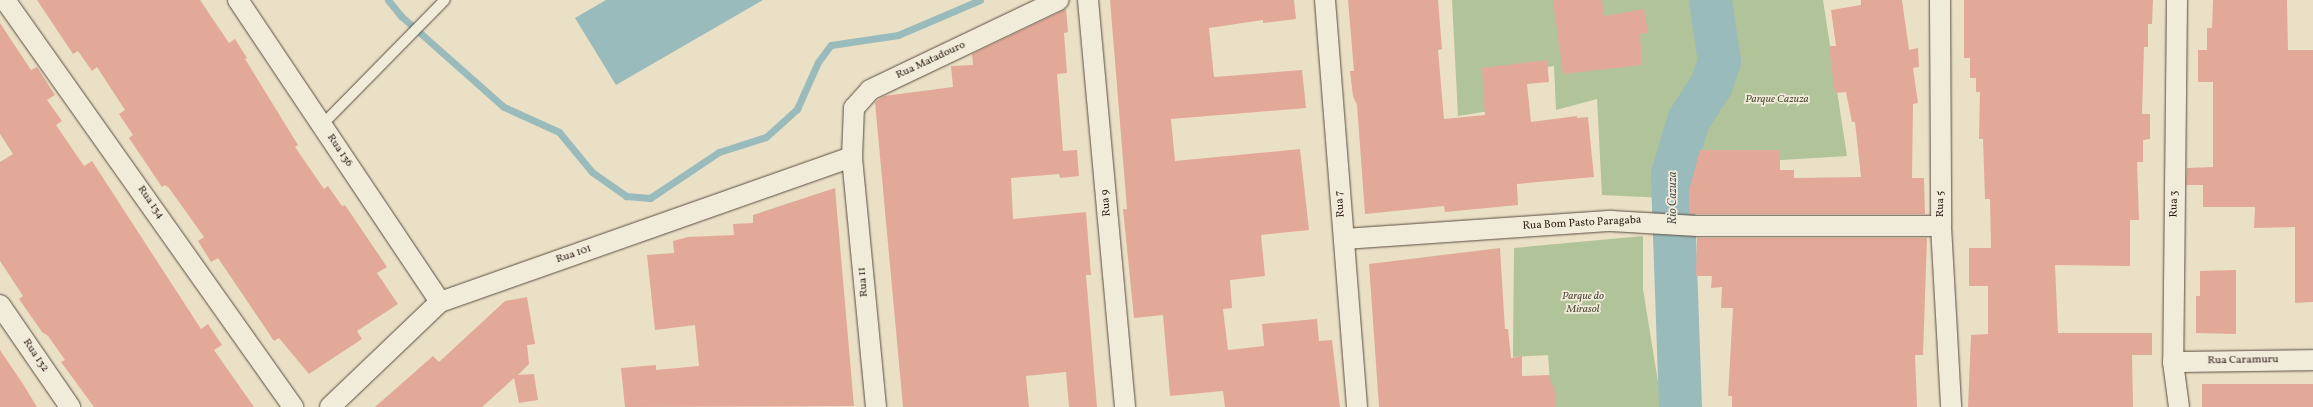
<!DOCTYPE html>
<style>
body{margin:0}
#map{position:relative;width:2313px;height:407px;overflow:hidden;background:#eae0c6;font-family:Vollkorn,serif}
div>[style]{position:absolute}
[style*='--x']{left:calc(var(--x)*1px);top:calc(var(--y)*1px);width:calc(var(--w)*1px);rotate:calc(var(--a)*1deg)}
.green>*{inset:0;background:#b1c399}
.water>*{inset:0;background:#9abbbc}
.stream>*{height:7px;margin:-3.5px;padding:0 3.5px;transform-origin:3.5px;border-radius:3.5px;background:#9abbbc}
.river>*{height:43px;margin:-21.5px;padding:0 21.5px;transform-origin:21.5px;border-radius:21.5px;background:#9abbbc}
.building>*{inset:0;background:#e3a998;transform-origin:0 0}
.roads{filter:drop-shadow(0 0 1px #5a4c40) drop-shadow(0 0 1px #5a4c40)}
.lane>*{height:10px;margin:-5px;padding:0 5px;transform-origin:5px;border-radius:5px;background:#f1ebda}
.street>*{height:20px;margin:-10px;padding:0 10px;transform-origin:10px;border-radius:10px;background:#f1ebda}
span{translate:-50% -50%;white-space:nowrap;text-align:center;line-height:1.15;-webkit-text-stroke:3.5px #f1ebda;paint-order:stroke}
.street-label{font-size:11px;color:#2a1b13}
.park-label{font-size:11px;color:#524d3b;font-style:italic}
.water-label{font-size:12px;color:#51534e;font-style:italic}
</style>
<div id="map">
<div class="green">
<i style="clip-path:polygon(1452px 0,1700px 0,1706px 38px,1691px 142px,1665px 198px,1602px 195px,1597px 99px,1556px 110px,1554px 66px,1486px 75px,1489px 111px,1458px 116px)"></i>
<i style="clip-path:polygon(1716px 0,1823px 0,1847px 156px,1698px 165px,1725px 62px)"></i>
<i style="clip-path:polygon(1643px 236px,1643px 289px,1662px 407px,1552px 407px,1548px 355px,1513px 357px,1514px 248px)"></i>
</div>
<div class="water">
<i style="clip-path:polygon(606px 0,763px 0,616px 85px,575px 18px)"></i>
</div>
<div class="stream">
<i style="--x:388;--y:0;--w:21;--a:51"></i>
<i style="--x:401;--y:16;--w:137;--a:41.5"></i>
<i style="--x:504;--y:107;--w:60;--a:24.4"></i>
<i style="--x:559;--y:132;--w:52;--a:50.5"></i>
<i style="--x:592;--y:172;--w:42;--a:35.2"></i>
<i style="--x:626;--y:196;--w:24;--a:5"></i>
<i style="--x:650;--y:198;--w:83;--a:-33.7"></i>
<i style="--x:719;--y:152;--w:49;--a:-17.7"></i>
<i style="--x:766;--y:137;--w:42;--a:-42.1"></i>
<i style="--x:797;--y:109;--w:51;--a:-65.9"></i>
<i style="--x:818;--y:62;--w:21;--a:-53"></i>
<i style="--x:831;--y:45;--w:68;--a:-8.5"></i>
<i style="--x:898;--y:35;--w:89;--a:-23.1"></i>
</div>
<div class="river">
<i style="--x:1680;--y:407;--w:233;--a:-92"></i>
<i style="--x:1672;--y:174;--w:56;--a:-73.5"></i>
<i style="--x:1688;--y:120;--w:43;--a:-57.4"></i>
<i style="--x:1711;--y:84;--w:24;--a:-71"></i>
<i style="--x:1719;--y:61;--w:62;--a:-98.4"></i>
</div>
<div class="building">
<i style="clip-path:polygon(37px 0,200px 0,229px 43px,235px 39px,247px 58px,245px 59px,298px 145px,295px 147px,324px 189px,328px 186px,342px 206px,345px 205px,387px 267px,377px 273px,398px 304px,357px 331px,362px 339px,309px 374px,279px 338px,274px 341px,218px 258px,211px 262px,198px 241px,204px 237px,169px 188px,165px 185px,162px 187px,129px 138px,133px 135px,119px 114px,125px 110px,97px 67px,92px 71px,78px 51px,73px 54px)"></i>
<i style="clip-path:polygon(1110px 0,1294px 0,1296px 19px,1263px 23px,1263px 20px,1209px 28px,1214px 77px,1302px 70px,1306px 108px,1171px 119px,1175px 161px,1300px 149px,1309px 230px,1261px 235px,1265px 276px,1230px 280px,1232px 308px,1223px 309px,1228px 350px,1264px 346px,1262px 324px,1317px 319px,1319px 341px,1332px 340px,1340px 407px,1225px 407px,1223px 391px,1170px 396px,1163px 315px,1134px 318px,1123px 209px,1127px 209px)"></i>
<i style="clip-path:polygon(1348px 0,1438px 0,1442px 49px,1438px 50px,1444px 119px,1485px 115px,1482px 68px,1547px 60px,1549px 82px,1527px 84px,1531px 122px,1577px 116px,1577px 118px,1588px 117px,1594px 177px,1517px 184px,1518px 205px,1445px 212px,1444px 206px,1365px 214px,1357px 105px,1353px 96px,1350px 71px,1354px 71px)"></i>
<i style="clip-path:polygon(1553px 0,1602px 0,1604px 16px,1644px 9px,1648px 33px,1640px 34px,1642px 65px,1563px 74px)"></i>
<i style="clip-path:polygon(1861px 0,1902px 0,1909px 50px,1918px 48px,1919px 67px,1913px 68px,1918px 103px,1913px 104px,1912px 178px,1924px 178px,1925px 214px,1689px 214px,1689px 191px,1700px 150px,1780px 150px,1780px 170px,1794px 170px,1794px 178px,1861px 177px,1855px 122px,1852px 122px,1846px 92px,1835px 93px,1829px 46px,1836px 46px,1831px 10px,1861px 5px)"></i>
<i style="clip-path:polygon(1964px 0,2153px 0,2152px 24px,2148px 24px,2148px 47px,2144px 47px,2142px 114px,2150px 114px,2150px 139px,2143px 140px,2143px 162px,2137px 162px,2139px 220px,2130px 220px,2130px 266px,2055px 265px,2058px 333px,2152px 333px,2152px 355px,2132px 355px,2133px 407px,1968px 407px,1971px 335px,1988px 334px,1988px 286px,1969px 286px,1969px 248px,1991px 248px,1990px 199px,1985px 199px,1983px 139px,1979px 139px,1980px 92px,1976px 92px,1976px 78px,1970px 78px,1970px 58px,1964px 58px)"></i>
<i style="clip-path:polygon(2213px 0,2287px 0,2288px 50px,2313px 50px,2313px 302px,2295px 303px,2295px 227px,2254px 228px,2255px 207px,2203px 207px,2203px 185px,2186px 185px,2187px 168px,2213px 167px,2213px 82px,2198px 82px,2198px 50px,2207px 50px,2207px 28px,2212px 28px)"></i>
<i style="clip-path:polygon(1066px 9px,1068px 32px,1064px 33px,1067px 73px,1057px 74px,1063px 151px,1077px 150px,1079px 176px,1060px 178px,1059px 174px,1011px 178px,1013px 219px,1086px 212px,1091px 275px,1086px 275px,1097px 407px,1069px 407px,1066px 372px,1026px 376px,1029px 407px,903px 407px,875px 102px,884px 96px,953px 87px,951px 66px,973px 65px,972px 54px)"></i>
<i style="clip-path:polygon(0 23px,31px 70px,37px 67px,55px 95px,47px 100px,62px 121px,56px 125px,84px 166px,92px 161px,201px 329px,208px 324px,222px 345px,214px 350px,254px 407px,94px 407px,61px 362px,65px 360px,48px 336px,42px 332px,19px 299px,23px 296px,0 261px,0 162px,13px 154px,0 134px)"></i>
<i style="clip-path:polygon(835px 188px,854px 406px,625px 407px,621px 368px,656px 365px,656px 370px,699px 366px,695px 325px,655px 330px,647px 255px,674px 253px,673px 241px,688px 237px,734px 235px,733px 224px,753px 223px,753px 215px)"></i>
<i style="clip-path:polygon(1697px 238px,1927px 238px,1923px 355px,1915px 355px,1917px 407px,1732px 407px,1732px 396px,1728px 396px,1733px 308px,1721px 308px,1722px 287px,1711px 288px,1712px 276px,1696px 276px)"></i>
<i style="clip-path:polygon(1500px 248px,1505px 329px,1508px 329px,1511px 358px,1522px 356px,1522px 376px,1550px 375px,1551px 385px,1554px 385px,1556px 407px,1379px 407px,1369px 264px)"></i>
<i style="clip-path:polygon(2236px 270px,2236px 334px,2196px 333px,2196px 296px,2200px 296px,2200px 271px)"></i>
<i style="clip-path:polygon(527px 297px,535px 344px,527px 345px,529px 364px,518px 375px,534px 374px,538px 400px,519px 403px,514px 378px,482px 407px,375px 407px,433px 356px,439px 362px,505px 301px)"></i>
<i style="clip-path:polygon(0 350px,23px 384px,37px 407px,0 407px)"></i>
<i style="left:2202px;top:384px;width:111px;height:23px"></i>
</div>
<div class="roads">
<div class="lane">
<i style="--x:322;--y:125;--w:175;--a:-45.5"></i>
</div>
<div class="street">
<i style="--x:5;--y:0;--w:499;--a:54.7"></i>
<i style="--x:238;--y:0;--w:363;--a:56.2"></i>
<i style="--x:1088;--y:0;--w:409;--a:84.8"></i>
<i style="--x:1325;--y:0;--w:408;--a:85.5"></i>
<i style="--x:1940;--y:0;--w:226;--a:89.7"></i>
<i style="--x:1941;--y:226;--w:181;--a:86.8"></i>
<i style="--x:2177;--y:0;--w:362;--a:90.6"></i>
<i style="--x:2173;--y:362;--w:45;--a:82.4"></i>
<i style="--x:1344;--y:239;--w:268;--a:-3.9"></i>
<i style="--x:1611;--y:221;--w:86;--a:3.3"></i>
<i style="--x:1697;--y:226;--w:244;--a:0"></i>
<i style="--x:0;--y:305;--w:124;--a:55.5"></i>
<i style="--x:2173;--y:362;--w:140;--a:-0.8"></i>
<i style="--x:330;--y:407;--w:152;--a:-43.7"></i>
<i style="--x:440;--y:302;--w:437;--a:-19.4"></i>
<i style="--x:876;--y:407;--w:251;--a:-95.5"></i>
<i style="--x:852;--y:157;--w:49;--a:-87.7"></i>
<i style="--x:854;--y:108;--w:24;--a:-48"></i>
<i style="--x:870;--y:90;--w:209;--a:-25.5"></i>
</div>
</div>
<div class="street-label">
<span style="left:931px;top:61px;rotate:-25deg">Rua Matadouro</span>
<span style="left:339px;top:151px;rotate:56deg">Rua 136</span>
<span style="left:150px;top:203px;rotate:55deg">Rua 134</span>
<span style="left:1107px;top:203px;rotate:-95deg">Rua 9</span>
<span style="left:1341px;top:204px;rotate:-95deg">Rua 7</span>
<span style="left:1941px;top:204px;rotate:-90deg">Rua 5</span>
<span style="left:2175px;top:204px;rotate:-89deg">Rua 3</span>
<span style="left:1582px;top:224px;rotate:-3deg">Rua Bom Pasto Paragaba</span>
<span style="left:574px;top:255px;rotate:-19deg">Rua 101</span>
<span style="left:864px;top:282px;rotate:-95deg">Rua 11</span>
<span style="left:35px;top:356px;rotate:56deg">Rua 132</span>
<span style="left:2243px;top:361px;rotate:-1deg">Rua Caramuru</span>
</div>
<div class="park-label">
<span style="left:1777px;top:100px">Parque Cazuza</span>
<span style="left:1583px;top:304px">Parque do<br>Mirasol</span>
</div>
<div class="water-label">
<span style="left:1674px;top:198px;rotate:-90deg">Rio Cazuza</span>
</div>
</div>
